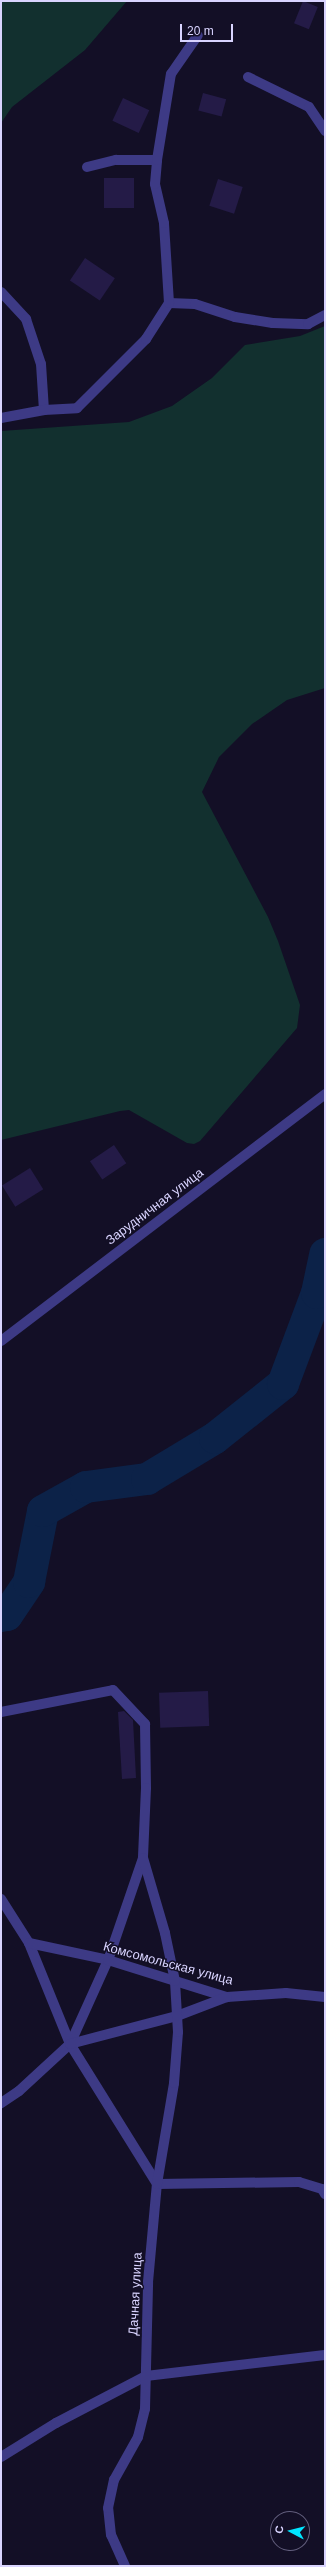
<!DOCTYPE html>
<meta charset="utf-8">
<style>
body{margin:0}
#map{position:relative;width:326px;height:2567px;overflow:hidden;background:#130f26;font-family:Arial,sans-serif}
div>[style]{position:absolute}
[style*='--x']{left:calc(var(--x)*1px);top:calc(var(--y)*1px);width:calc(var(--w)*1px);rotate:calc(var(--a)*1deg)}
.green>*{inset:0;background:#12302f}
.river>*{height:32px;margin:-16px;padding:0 16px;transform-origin:16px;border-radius:16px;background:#0c2248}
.building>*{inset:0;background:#241b47;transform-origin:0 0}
.minor>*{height:10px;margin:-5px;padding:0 5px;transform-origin:5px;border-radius:5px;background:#3d3a85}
span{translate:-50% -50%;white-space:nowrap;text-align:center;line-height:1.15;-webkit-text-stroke:3px #130f26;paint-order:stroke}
.street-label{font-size:13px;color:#d9d4ff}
.frame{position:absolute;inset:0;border:2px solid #d9d4ff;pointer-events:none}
.north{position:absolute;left:270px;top:2511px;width:40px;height:40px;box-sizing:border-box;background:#130f26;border:1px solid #625e7d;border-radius:50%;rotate:277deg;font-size:11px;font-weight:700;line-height:16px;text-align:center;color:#d9d4ff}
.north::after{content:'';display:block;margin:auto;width:14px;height:18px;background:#00e5ff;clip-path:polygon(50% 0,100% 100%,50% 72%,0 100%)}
.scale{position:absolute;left:180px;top:24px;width:53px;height:18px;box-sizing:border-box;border:2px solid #d9d4ff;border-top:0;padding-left:5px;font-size:12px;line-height:14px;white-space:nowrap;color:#d9d4ff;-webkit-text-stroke:3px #130f26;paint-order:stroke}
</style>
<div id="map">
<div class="green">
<i style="clip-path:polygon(1px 1px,127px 1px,85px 50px,12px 107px,1px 123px)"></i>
<i style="clip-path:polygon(325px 326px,325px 688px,287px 700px,252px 724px,219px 757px,202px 792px,268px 917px,278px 941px,300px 1005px,297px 1028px,200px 1141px,194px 1144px,187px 1143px,129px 1110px,120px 1111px,1px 1140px,1px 431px,129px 422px,172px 406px,212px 378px,245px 345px,300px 336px)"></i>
</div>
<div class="river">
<i style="--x:1;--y:1616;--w:6;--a:-9"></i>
<i style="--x:7;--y:1615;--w:40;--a:-56"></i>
<i style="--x:29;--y:1582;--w:72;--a:-78.8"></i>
<i style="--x:43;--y:1511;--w:49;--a:-29.2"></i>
<i style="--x:86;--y:1487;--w:62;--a:-7.5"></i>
<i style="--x:147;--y:1479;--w:79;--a:-31.1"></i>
<i style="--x:215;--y:1438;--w:87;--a:-38.5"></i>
<i style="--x:283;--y:1384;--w:97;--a:-69.5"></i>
<i style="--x:317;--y:1293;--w:40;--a:-78"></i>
</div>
<div class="building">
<i style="left:303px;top:1px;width:16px;height:24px;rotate:22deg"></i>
<i style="left:203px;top:93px;width:24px;height:18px;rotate:15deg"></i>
<i style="left:123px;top:98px;width:29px;height:25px;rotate:25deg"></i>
<i style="left:104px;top:178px;width:30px;height:30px"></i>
<i style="left:218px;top:179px;width:26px;height:28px;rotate:18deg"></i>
<i style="left:85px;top:258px;width:36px;height:27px;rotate:34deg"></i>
<i style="left:114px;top:1145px;width:22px;height:29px;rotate:56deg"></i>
<i style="left:30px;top:1168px;width:25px;height:33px;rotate:58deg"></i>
<i style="left:208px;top:1691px;width:35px;height:49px;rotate:88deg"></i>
<i style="clip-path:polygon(124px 1711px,133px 1720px,136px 1778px,122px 1779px,118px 1712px)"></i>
</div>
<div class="minor">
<i style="--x:248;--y:77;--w:68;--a:26.2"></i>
<i style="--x:309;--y:107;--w:29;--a:56"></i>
<i style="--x:87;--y:167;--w:30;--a:-14"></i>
<i style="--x:116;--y:160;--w:41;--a:0"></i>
<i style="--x:1;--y:292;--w:37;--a:47"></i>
<i style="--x:26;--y:319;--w:47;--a:71.6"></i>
<i style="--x:41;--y:364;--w:46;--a:86.3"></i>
<i style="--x:169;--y:303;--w:26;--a:2"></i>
<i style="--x:195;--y:304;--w:42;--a:18"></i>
<i style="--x:235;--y:317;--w:38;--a:9"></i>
<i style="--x:273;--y:323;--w:35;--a:2"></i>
<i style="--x:308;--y:324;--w:19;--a:-28"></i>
<i style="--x:1;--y:418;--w:44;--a:-10.5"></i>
<i style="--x:44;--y:410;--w:33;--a:-3"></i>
<i style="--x:77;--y:408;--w:98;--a:-45"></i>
<i style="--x:146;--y:339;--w:43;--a:-57.4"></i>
<i style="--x:169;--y:303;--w:80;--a:-93.6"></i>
<i style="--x:164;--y:223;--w:40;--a:-103"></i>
<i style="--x:155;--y:184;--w:24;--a:-85"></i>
<i style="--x:157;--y:160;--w:87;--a:-80.8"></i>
<i style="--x:171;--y:74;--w:47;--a:-55.3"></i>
<i style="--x:1;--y:1341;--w:407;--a:-37.3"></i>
<i style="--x:1;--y:1712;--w:114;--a:-11.1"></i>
<i style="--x:113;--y:1690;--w:47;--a:46.7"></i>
<i style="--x:145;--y:1724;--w:64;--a:89.1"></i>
<i style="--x:146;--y:1788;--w:70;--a:92.5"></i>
<i style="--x:143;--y:1858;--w:108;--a:108.9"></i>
<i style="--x:108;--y:1960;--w:92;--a:114.3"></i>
<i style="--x:70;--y:2044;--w:69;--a:137.3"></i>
<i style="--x:19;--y:2091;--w:22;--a:146"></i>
<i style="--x:1;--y:1899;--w:52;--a:57.5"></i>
<i style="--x:29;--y:1943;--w:109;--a:67.9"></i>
<i style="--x:70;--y:2044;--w:165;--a:58.1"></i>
<i style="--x:29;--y:1943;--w:81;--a:12.1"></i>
<i style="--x:108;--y:1960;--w:125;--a:17.3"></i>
<i style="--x:227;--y:1997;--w:59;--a:-3.9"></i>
<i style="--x:286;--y:1993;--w:39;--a:6"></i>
<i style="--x:70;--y:2044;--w:111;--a:-14.7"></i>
<i style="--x:177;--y:2016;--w:53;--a:-20.8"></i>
<i style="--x:157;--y:2184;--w:142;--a:-0.8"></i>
<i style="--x:299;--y:2182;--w:24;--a:17"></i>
<i style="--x:322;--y:2189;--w:6;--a:59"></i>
<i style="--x:1;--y:2457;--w:65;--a:-31.7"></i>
<i style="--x:56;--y:2423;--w:102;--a:-27.6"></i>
<i style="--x:146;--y:2376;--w:180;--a:-6.7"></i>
<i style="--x:125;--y:2566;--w:34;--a:-114"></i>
<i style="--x:111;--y:2535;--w:27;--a:-96"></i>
<i style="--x:108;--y:2508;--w:29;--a:-78"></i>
<i style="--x:114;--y:2480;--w:49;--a:-60.8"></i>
<i style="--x:138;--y:2437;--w:29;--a:-76"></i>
<i style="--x:145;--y:2409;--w:127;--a:-88.6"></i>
<i style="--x:148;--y:2282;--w:98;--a:-84.8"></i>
<i style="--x:157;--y:2184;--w:102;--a:-80.4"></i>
<i style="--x:174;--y:2083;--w:51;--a:-85.5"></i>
<i style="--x:178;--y:2032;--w:51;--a:-93.4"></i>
<i style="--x:175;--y:1981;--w:49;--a:-101.8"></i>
<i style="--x:165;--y:1933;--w:78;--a:-106.3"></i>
</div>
<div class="street-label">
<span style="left:155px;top:1207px;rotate:-37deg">Зарудничная улица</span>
<span style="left:168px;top:1964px;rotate:15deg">Комсомольская улица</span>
<span style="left:136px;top:2294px;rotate:-87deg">Дачная улица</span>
</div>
<div class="frame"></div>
<div class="north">С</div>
<div class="scale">20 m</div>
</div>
